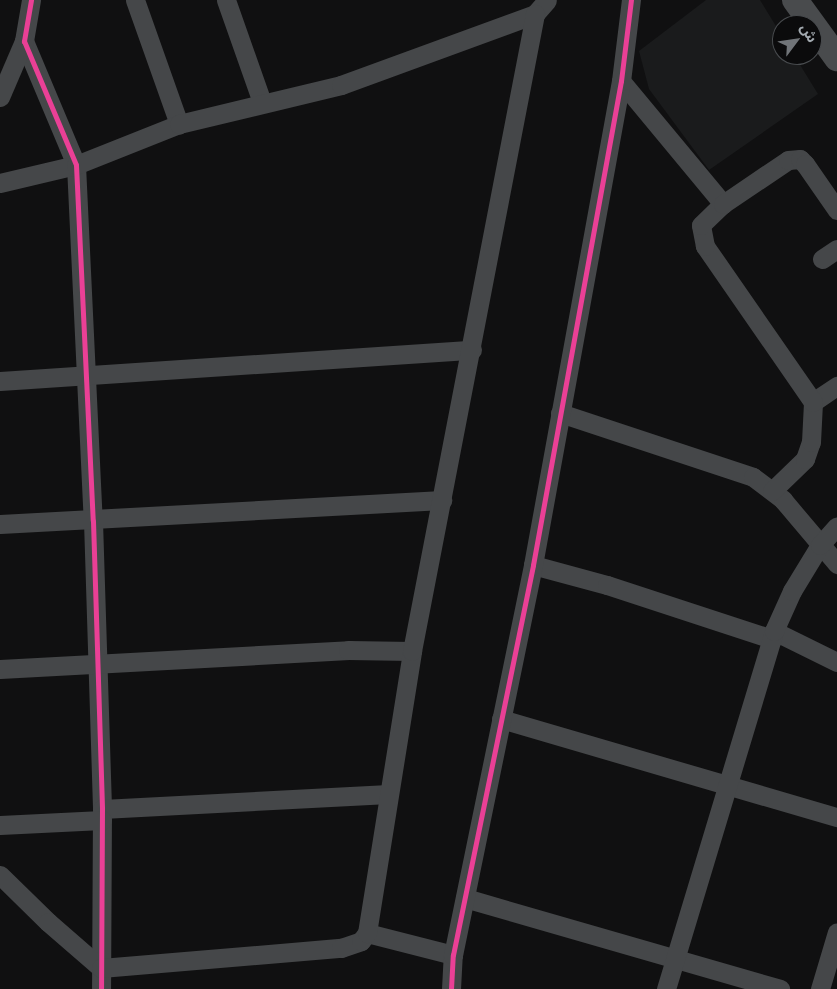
<!DOCTYPE html>
<meta charset="utf-8">
<style>
body{margin:0}
#map{position:relative;width:837px;height:989px;overflow:hidden;background:#101011;font-family:Arial,"Noto Sans Arabic",sans-serif}
div>[style]{position:absolute}
[style*='--x']{left:calc(var(--x)*1px);top:calc(var(--y)*1px);width:calc(var(--w)*1px);rotate:calc(var(--a)*1deg)}
.built>*{inset:0;background:#1a1b1c}
.street>*{height:19px;margin:-9.5px;padding:0 9.5px;transform-origin:9.5px;border-radius:9.5px;background:#454749}
.secondary>*{height:26px;margin:-13px;padding:0 13px;transform-origin:13px;border-radius:13px;background:#494b4d}
.cycleway>*{height:5px;margin:-2.5px;padding:0 2.5px;transform-origin:2.5px;border-radius:2.5px;background:#ea4096}
span{translate:-50% -50%;white-space:nowrap;text-align:center;line-height:1.15;-webkit-text-stroke:5px #0b0b0c;paint-order:stroke}
.north{position:absolute;left:772px;top:15px;width:50px;height:50px;box-sizing:border-box;background:#0b0b0c;border:1px solid #484b4e;border-radius:50%;rotate:59deg;font-size:14px;font-weight:700;line-height:20px;text-align:center;color:#a3aab0}
.north::after{content:'';display:block;margin:auto;width:18px;height:22px;background:#707478;clip-path:polygon(50% 0,100% 100%,50% 72%,0 100%)}
</style>
<div id="map">
<div class="built">
<i style="clip-path:polygon(706px 0,760px 0,782px 36px,782px 55px,794px 55px,818px 94px,709px 170px,649px 89px,639px 51px)"></i>
</div>
<div class="street">
<i style="--x:31;--y:0;--w:42;--a:99.7"></i>
<i style="--x:24;--y:41;--w:134;--a:67.2"></i>
<i style="--x:76;--y:165;--w:356;--a:87.3"></i>
<i style="--x:93;--y:521;--w:288;--a:88.2"></i>
<i style="--x:102;--y:809;--w:180;--a:90.3"></i>
<i style="--x:135;--y:0;--w:132;--a:70.5"></i>
<i style="--x:226;--y:0;--w:108;--a:70.6"></i>
<i style="--x:621;--y:81;--w:160;--a:50.3"></i>
<i style="--x:0;--y:97;--w:61;--a:-66.8"></i>
<i style="--x:0;--y:183;--w:78;--a:-13.3"></i>
<i style="--x:76;--y:165;--w:111;--a:-21.7"></i>
<i style="--x:179;--y:124;--w:167;--a:-13.5"></i>
<i style="--x:341;--y:85;--w:207;--a:-20.1"></i>
<i style="--x:535;--y:14;--w:18;--a:-49"></i>
<i style="--x:822;--y:259;--w:18;--a:-34"></i>
<i style="--x:0;--y:381;--w:473;--a:-3.8"></i>
<i style="--x:813;--y:402;--w:29;--a:-34"></i>
<i style="--x:560;--y:413;--w:203;--a:18.3"></i>
<i style="--x:753;--y:477;--w:38;--a:37"></i>
<i style="--x:783;--y:500;--w:84;--a:49.8"></i>
<i style="--x:772;--y:491;--w:46;--a:-44.1"></i>
<i style="--x:805;--y:459;--w:18;--a:-71"></i>
<i style="--x:811;--y:442;--w:40;--a:-87.1"></i>
<i style="--x:813;--y:402;--w:190;--a:-124.7"></i>
<i style="--x:705;--y:246;--w:21;--a:-101"></i>
<i style="--x:701;--y:225;--w:30;--a:-44"></i>
<i style="--x:723;--y:204;--w:78;--a:-34.1"></i>
<i style="--x:788;--y:160;--w:12;--a:-5"></i>
<i style="--x:800;--y:159;--w:7;--a:45"></i>
<i style="--x:805;--y:164;--w:56;--a:55.2"></i>
<i style="--x:0;--y:524;--w:443;--a:-3.1"></i>
<i style="--x:533;--y:565;--w:77;--a:15.1"></i>
<i style="--x:607;--y:585;--w:174;--a:18.1"></i>
<i style="--x:774;--y:631;--w:70;--a:26.2"></i>
<i style="--x:0;--y:669;--w:349;--a:-3.1"></i>
<i style="--x:348;--y:650;--w:64;--a:0.9"></i>
<i style="--x:501;--y:719;--w:350;--a:16.3"></i>
<i style="--x:102;--y:809;--w:287;--a:-3"></i>
<i style="--x:0;--y:825;--w:102;--a:-2.8"></i>
<i style="--x:0;--y:875;--w:67;--a:44.4"></i>
<i style="--x:48;--y:922;--w:70;--a:41"></i>
<i style="--x:101;--y:968;--w:241;--a:-4.8"></i>
<i style="--x:341;--y:948;--w:21;--a:-19"></i>
<i style="--x:361;--y:941;--w:10;--a:-53"></i>
<i style="--x:367;--y:933;--w:89;--a:14.3"></i>
<i style="--x:465;--y:898;--w:328;--a:16.1"></i>
<i style="--x:367;--y:933;--w:286;--a:-80.9"></i>
<i style="--x:412;--y:651;--w:649;--a:-79.07"></i>
<i style="--x:451;--y:989;--w:34;--a:-87"></i>
<i style="--x:453;--y:955;--w:398;--a:-78.4"></i>
<i style="--x:533;--y:565;--w:492;--a:-79.7"></i>
<i style="--x:621;--y:81;--w:82;--a:-83"></i>
<i style="--x:666;--y:989;--w:374;--a:-73.2"></i>
<i style="--x:774;--y:631;--w:44;--a:-65.8"></i>
<i style="--x:792;--y:591;--w:54;--a:-58.7"></i>
<i style="--x:820;--y:545;--w:25;--a:-48"></i>
<i style="--x:820;--y:989;--w:59;--a:-73.4"></i>
</div>
<div class="secondary">
<i style="--x:795;--y:0;--w:72;--a:54.1"></i>
</div>
<div class="cycleway">
<i style="--x:31;--y:0;--w:42;--a:99.7"></i>
<i style="--x:24;--y:41;--w:134;--a:67.2"></i>
<i style="--x:76;--y:165;--w:356;--a:87.3"></i>
<i style="--x:93;--y:521;--w:288;--a:88.2"></i>
<i style="--x:102;--y:809;--w:180;--a:90.3"></i>
<i style="--x:451;--y:989;--w:34;--a:-87"></i>
<i style="--x:453;--y:955;--w:398;--a:-78.4"></i>
<i style="--x:533;--y:565;--w:492;--a:-79.7"></i>
<i style="--x:621;--y:81;--w:82;--a:-83"></i>
</div>
<div class="north">ش</div>
</div>
